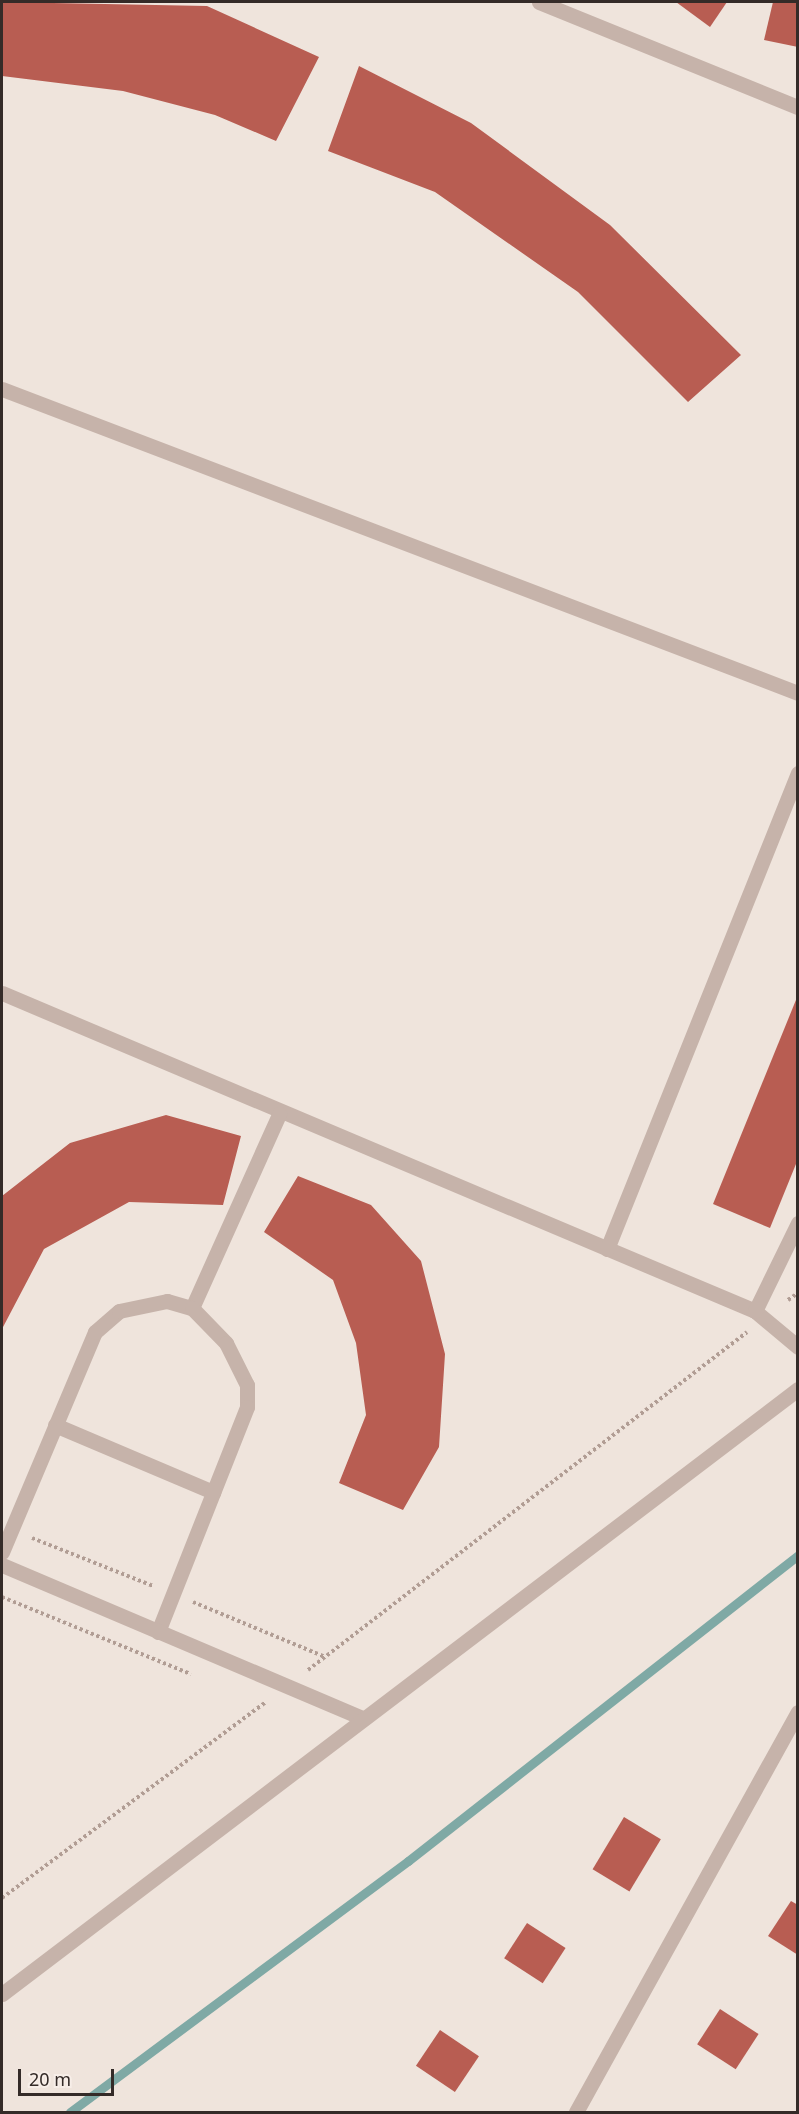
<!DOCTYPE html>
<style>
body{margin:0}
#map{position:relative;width:799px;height:2114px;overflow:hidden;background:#efe4dc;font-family:"Noto Sans",sans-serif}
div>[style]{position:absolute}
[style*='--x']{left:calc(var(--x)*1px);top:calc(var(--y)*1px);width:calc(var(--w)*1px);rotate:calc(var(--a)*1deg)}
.stream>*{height:9px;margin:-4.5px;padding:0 4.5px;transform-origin:4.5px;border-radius:4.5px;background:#7fa9a5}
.building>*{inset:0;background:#b85d52;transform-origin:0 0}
.path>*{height:4px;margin-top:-2px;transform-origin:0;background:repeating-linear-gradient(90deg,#b19d94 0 3px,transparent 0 6px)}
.service>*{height:15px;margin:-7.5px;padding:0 7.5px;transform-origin:7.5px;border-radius:7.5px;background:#c6b3aa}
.tertiary>*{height:15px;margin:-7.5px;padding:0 7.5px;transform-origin:7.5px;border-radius:7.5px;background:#c6b3aa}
span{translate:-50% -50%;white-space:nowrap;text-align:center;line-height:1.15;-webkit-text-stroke:4.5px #f7eee8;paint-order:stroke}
.frame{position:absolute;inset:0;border:3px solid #342b28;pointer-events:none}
.scale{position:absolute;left:18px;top:2069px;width:96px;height:27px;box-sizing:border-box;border:3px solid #342b28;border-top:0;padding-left:8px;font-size:18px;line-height:21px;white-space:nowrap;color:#342b28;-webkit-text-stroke:4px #f7eee8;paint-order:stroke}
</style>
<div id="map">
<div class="stream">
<i style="--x:70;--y:2112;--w:421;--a:-36.6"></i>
<i style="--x:408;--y:1861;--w:496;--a:-38.1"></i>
</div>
<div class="building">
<i style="clip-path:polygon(2px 2px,207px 6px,319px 57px,276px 141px,215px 115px,123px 91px,2px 76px)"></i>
<i style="clip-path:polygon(676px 2px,727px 2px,710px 27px)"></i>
<i style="clip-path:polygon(773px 2px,798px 2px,798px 47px,764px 40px)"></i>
<i style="clip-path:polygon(359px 66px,471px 123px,610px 225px,741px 355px,688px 402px,578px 292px,435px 192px,328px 151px)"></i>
<i style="clip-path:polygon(798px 995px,798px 1159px,770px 1228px,713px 1204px)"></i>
<i style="clip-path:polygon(166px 1115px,241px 1136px,223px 1205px,129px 1202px,44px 1249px,2px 1329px,2px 1196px,70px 1143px)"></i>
<i style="clip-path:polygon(298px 1176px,371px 1205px,421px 1261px,445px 1354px,439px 1447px,403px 1510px,339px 1483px,366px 1415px,356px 1343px,333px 1280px,264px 1232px)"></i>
<i style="left:624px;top:1817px;width:43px;height:61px;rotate:31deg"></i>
<i style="clip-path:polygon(791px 1901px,798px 1905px,798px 1955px,768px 1936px)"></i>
<i style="left:527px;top:1923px;width:46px;height:42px;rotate:33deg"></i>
<i style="left:720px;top:2009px;width:46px;height:42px;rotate:33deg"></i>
<i style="left:440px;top:2030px;width:47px;height:43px;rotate:34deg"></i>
</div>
<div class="path">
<i style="--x:788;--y:1300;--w:12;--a:-35"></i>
<i style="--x:32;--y:1538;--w:130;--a:21.6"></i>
<i style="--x:2;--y:1597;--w:204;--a:22.2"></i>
<i style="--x:193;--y:1602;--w:143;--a:22.6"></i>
<i style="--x:308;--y:1670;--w:554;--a:-37.59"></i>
<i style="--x:2;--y:1898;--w:329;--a:-36.6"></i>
</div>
<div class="service">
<i style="--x:539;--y:2;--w:279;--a:22.1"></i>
<i style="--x:2;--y:389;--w:852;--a:20.9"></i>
<i style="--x:2;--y:993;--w:817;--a:22.89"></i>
<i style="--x:755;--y:1311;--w:56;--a:39.9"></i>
<i style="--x:607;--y:1249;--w:513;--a:-68.14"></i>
<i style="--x:192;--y:1308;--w:213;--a:-65.8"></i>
<i style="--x:755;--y:1311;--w:98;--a:-64"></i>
<i style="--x:55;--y:1425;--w:172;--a:23"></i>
<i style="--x:2;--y:1552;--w:239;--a:-67.1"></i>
<i style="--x:95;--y:1332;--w:32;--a:-41"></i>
<i style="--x:119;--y:1311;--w:49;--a:-11.8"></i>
<i style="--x:167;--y:1301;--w:26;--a:16"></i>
<i style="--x:192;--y:1308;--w:49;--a:45.8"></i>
<i style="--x:226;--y:1343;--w:47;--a:63.4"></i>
<i style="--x:247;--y:1385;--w:22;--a:90"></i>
<i style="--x:247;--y:1407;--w:242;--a:111.6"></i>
<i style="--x:2;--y:1565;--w:393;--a:23"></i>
<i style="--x:576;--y:2112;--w:457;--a:-61"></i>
</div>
<div class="tertiary">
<i style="--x:2;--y:1994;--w:1000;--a:-37.24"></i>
</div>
<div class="frame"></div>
<div class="scale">20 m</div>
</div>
